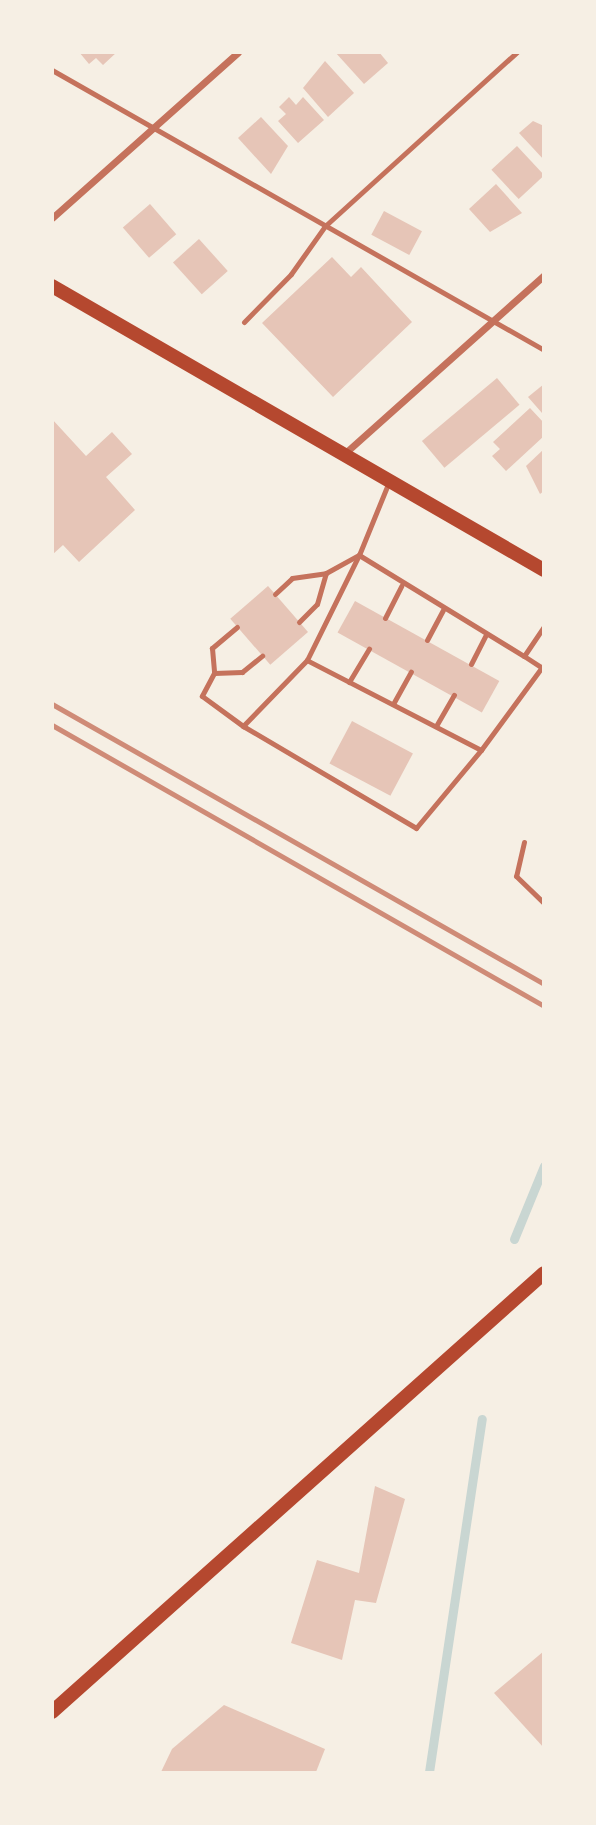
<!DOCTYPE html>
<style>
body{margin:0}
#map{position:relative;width:596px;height:1825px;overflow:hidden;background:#f6efe4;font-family:"Fira Sans",sans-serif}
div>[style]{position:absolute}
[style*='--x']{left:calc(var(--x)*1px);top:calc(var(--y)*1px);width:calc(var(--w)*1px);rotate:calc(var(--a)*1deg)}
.stream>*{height:9px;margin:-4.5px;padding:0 4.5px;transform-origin:4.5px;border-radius:4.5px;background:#c9d6d2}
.building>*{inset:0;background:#e6c5b7;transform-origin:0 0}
.service>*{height:5px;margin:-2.5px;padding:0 2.5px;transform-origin:2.5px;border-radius:2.5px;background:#c5725c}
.minor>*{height:7px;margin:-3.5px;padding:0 3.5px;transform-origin:3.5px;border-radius:3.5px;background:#c5725c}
.secondary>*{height:14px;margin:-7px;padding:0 7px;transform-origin:7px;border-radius:7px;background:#b5482f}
.rail>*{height:5px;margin:-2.5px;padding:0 2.5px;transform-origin:2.5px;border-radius:2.5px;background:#cf8b77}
span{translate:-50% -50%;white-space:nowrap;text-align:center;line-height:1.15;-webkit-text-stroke:5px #f6efe4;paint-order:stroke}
.frame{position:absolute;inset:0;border:54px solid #f6efe4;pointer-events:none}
</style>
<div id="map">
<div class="stream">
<i style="--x:514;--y:1239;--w:79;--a:-67.7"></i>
<i style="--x:429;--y:1772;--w:357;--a:-81.5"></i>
</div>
<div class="building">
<i style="clip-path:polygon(79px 52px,117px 52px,103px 65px,96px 58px,89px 64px)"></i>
<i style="clip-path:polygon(335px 52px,379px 52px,388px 63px,364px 84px)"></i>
<i style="clip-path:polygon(325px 61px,354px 93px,328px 117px,303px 88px)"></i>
<i style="clip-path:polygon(289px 97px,296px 105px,303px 97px,324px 120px,298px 143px,278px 121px,286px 114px,279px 107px)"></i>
<i style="clip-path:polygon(261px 117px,288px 146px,271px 174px,238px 138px)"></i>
<i style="clip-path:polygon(533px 121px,544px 126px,544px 160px,519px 133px)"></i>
<i style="left:517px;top:146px;width:40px;height:35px;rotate:47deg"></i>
<i style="clip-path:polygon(496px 184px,522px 213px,490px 232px,469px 209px)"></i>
<i style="left:150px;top:204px;width:40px;height:36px;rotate:49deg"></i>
<i style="left:384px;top:211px;width:43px;height:27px;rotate:28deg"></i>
<i style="left:199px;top:239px;width:43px;height:35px;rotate:48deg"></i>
<i style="clip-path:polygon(332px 257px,351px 277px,361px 267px,412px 322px,333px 397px,262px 323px)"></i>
<i style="left:497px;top:378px;width:35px;height:98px;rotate:50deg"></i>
<i style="clip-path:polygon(544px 384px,544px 412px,542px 413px,528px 397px)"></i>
<i style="clip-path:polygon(530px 408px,544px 423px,544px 436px,506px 471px,492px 456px,500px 449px,493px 442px)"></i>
<i style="clip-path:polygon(52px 419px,86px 456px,112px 432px,132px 454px,106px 477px,135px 510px,79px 562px,63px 545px,52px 555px)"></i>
<i style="clip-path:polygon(544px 449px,544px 491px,540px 494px,526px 466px)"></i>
<i style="left:268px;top:586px;width:61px;height:50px;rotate:49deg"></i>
<i style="left:355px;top:601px;width:165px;height:36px;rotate:29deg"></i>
<i style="left:352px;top:721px;width:69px;height:48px;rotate:28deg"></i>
<i style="clip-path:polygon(375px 1486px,405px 1499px,376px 1603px,355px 1600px,342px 1660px,291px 1643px,317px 1560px,359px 1573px)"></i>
<i style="clip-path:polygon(544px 1651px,544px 1748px,494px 1693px)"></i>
<i style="clip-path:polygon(224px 1705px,325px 1749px,316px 1772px,161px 1772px,172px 1749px)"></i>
</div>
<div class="service">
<i style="--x:52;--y:70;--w:566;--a:29.64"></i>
<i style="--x:244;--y:322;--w:67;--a:-45.6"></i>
<i style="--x:291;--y:274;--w:59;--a:-54.7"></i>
<i style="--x:325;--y:226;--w:259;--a:-42.2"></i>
<i style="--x:388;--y:484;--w:77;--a:112.2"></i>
<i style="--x:359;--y:555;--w:193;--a:31.5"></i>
<i style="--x:524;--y:656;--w:36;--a:-56"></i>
<i style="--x:275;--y:594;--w:23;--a:-43"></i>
<i style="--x:292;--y:578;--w:34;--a:-8"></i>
<i style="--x:326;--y:573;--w:38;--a:-29"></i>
<i style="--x:385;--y:618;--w:36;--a:-63"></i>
<i style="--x:299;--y:622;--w:25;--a:-45"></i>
<i style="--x:317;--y:604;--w:32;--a:-74"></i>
<i style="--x:237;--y:627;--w:33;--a:140"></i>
<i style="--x:212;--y:648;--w:25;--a:85"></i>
<i style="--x:214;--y:673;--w:26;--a:118"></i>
<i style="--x:202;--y:696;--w:51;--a:36.2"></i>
<i style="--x:427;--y:640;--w:34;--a:-62"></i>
<i style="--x:524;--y:656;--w:24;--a:33"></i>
<i style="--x:307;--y:660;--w:117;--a:-63.7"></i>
<i style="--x:471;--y:664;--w:34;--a:-63"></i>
<i style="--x:214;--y:673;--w:28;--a:-2"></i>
<i style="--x:242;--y:672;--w:26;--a:-39"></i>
<i style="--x:349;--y:682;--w:39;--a:-59"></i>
<i style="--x:393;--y:704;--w:37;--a:-61"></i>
<i style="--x:436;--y:726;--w:36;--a:-60"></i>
<i style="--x:481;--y:750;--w:196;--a:-152.7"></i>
<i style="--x:307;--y:660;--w:92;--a:134.1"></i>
<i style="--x:243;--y:726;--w:201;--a:30.5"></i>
<i style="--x:416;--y:828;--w:102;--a:-50.2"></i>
<i style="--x:481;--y:750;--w:103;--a:-53.7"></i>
<i style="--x:524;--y:842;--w:35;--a:103"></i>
<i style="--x:516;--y:876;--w:39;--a:44"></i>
</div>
<div class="minor">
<i style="--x:52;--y:218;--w:249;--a:-41.7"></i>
<i style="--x:344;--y:454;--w:268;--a:-41.8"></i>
</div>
<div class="secondary">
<i style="--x:52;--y:286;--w:568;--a:30"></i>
<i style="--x:52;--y:1712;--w:659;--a:-41.74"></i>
</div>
<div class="rail">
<i style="--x:52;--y:704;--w:566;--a:29.64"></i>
<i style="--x:52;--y:725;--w:567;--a:29.73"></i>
</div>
<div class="frame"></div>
</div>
